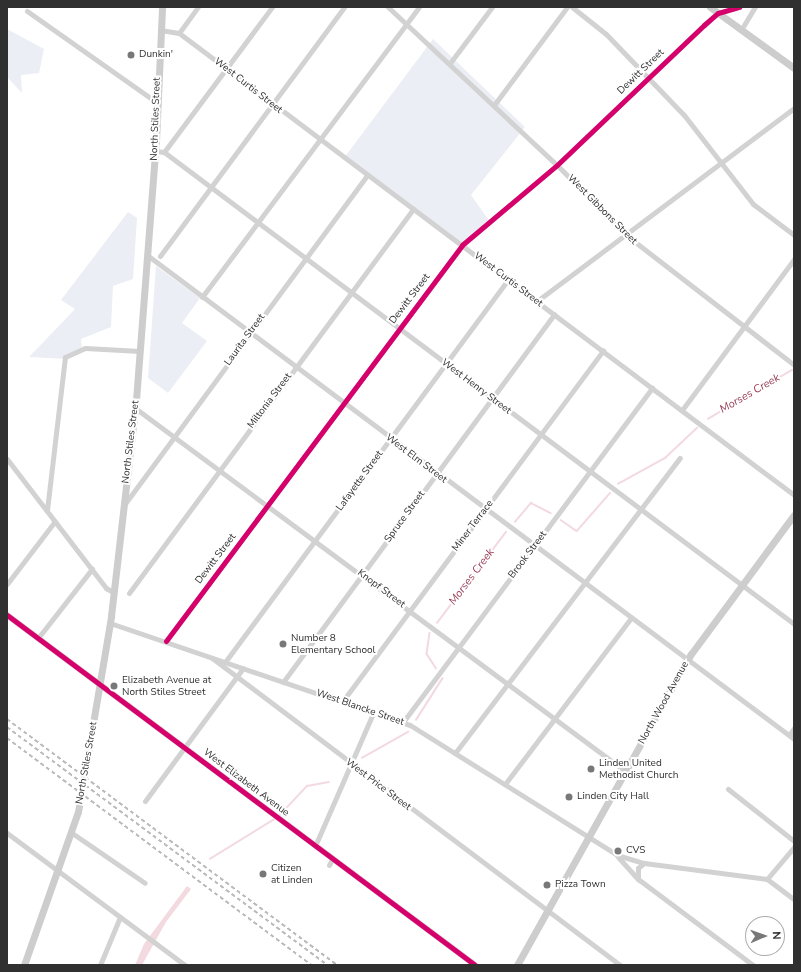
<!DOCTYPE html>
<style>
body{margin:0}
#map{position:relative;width:801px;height:972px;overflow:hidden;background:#fff;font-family:"Nunito Sans",sans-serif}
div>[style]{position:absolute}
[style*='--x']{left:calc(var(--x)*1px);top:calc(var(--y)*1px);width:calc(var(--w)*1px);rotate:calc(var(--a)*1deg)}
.green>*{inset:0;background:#eceef5}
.water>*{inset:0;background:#f3d9e0}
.stream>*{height:1.5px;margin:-0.75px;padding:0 0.75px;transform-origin:0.75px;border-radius:0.75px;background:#f3d9e0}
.minor>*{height:5px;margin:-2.5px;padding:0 2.5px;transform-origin:2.5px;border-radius:2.5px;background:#d2d2d2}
.tertiary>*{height:6px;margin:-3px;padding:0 3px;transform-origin:3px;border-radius:3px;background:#d2d2d2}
.secondary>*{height:7px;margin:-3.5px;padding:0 3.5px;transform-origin:3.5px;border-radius:3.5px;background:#cdcdcd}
.rail>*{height:1.5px;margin-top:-0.75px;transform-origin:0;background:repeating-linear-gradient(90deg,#bababa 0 4px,transparent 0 7px)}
.cycleway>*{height:5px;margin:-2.5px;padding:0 2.5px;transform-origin:2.5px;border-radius:2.5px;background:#d6006c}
.dots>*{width:11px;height:11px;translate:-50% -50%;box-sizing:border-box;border:2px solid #fff;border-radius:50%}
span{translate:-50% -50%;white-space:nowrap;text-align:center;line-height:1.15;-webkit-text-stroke:4px #fff;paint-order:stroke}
.poi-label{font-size:10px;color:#303030}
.left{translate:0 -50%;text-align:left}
.street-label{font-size:10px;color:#303030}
.water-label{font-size:11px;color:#963a54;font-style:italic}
.frame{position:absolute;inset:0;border:8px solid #303030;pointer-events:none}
.north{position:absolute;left:745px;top:916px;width:40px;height:40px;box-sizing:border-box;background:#fff;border:1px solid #acacac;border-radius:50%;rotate:88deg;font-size:11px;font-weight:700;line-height:16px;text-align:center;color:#303030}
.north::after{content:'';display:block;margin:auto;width:14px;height:18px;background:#787878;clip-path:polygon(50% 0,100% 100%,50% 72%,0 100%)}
</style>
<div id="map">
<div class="green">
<i style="clip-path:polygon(7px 29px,44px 49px,39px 73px,21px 75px,22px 93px,7px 77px)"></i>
<i style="clip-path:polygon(433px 39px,525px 127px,471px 195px,490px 222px,460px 247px,344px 158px)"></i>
<i style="clip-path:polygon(128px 212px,137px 218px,133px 279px,113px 286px,111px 327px,81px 339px,82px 350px,66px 359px,29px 357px,75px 309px,61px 300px)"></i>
<i style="clip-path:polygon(156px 266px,200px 298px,182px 323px,207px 341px,168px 393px,148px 378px)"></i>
</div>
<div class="water">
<i style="clip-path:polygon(187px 886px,191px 889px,166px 922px,142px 965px,135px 965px,144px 944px)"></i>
</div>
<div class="stream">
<i style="--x:708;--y:419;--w:97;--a:-30.3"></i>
<i style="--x:618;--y:484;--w:54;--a:-29"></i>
<i style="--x:665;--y:458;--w:44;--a:-43.2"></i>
<i style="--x:561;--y:520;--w:19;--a:35"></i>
<i style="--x:577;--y:531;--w:50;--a:-49"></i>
<i style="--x:515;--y:522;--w:25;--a:-50"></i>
<i style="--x:531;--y:503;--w:22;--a:27"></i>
<i style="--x:437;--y:623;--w:114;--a:-52.8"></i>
<i style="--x:430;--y:633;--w:21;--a:98"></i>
<i style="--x:427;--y:654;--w:17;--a:57"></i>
<i style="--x:416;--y:720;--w:49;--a:-57.6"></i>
<i style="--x:362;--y:758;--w:53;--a:-29.5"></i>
<i style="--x:279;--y:816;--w:41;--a:-47"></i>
<i style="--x:307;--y:786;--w:22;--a:-10"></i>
<i style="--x:210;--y:859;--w:78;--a:-31.8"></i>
</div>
<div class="minor">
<i style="--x:388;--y:7;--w:231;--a:43.1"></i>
<i style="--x:557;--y:165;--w:98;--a:45.4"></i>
<i style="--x:626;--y:235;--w:212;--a:37.7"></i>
<i style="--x:572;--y:7;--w:43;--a:38.5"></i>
<i style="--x:606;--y:34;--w:112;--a:46.1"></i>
<i style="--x:684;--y:115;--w:113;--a:52.2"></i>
<i style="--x:753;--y:204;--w:51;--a:37.1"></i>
<i style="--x:27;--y:11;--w:158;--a:35.2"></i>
<i style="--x:160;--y:30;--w:19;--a:9"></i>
<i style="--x:179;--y:33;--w:769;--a:36.91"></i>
<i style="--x:741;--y:30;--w:27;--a:-59"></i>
<i style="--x:179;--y:33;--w:32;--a:-54"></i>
<i style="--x:450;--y:63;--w:70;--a:-53.1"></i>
<i style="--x:494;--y:105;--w:122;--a:-53.3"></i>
<i style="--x:155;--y:151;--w:9;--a:6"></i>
<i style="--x:164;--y:152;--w:787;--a:36.84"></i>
<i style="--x:164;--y:152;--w:181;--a:-53.3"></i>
<i style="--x:147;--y:255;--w:808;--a:36.8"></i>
<i style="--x:160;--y:256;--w:310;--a:-53.5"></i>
<i style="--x:202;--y:297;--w:362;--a:-53.2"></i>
<i style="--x:537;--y:301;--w:321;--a:-36.9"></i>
<i style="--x:135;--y:408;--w:610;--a:36.53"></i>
<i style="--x:682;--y:410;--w:188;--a:-53.4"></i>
<i style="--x:7;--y:459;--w:163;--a:52.5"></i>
<i style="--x:106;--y:588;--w:8;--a:30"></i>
<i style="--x:124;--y:505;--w:410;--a:-53.6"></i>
<i style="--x:47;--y:510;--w:154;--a:-83.3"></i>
<i style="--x:65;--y:357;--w:22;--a:-24"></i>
<i style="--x:85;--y:348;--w:55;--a:3.1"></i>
<i style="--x:7;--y:584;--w:79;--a:-52.7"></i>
<i style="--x:129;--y:593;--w:478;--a:-53.5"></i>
<i style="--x:110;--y:623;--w:317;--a:18.8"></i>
<i style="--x:410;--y:725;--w:244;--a:32.1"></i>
<i style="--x:617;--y:855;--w:28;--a:17"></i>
<i style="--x:644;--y:863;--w:124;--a:7.4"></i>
<i style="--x:767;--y:879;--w:34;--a:37"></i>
<i style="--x:38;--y:638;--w:88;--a:-52"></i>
<i style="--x:166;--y:641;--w:494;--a:-53.2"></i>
<i style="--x:462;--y:245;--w:124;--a:-40.1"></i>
<i style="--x:557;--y:165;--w:203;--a:-43.6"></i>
<i style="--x:704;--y:25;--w:18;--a:-41"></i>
<i style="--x:718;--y:13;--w:22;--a:-16"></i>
<i style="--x:212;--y:658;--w:511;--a:36.96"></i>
<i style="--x:225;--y:662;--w:475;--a:-53.5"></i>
<i style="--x:283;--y:682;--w:457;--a:-53.6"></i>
<i style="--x:342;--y:702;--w:438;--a:-53.4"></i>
<i style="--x:403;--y:722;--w:417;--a:-53.3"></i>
<i style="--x:789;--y:735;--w:9;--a:-54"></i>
<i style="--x:455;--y:753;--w:371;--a:-52.7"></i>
<i style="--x:505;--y:784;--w:208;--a:-52.8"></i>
<i style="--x:728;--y:789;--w:84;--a:38.2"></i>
<i style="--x:145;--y:801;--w:165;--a:-53.6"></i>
<i style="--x:7;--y:833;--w:222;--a:36.6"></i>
<i style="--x:72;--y:833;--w:88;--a:34.4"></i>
<i style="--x:315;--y:846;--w:145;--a:-66.4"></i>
<i style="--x:618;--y:857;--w:30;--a:48"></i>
<i style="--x:638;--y:879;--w:144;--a:36.8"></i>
<i style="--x:329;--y:865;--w:7;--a:-63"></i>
<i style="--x:638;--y:878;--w:10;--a:-90"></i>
<i style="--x:638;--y:868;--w:8;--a:-40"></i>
<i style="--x:767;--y:879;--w:42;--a:-49.8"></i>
<i style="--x:100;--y:965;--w:52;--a:-67.4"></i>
</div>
<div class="tertiary">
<i style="--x:7;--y:615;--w:584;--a:36.79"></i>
</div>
<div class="secondary">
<i style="--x:710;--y:7;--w:104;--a:36"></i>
<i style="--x:24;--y:965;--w:162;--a:-70.6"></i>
<i style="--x:78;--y:812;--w:199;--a:-80.4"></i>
<i style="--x:111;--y:616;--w:217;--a:-83.4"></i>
<i style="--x:136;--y:400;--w:260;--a:-85.6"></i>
<i style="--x:156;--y:141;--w:134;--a:-87.4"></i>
<i style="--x:517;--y:965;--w:356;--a:-60.8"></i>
<i style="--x:691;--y:654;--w:173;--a:-53.5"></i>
</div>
<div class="rail">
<i style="--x:7;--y:719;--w:412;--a:36.7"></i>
<i style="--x:7;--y:727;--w:399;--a:36.6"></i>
<i style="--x:7;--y:738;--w:379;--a:36.7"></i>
</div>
<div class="cycleway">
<i style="--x:7;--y:615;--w:584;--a:36.79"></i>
<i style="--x:166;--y:641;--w:494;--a:-53.2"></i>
<i style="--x:462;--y:245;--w:124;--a:-40.1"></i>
<i style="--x:557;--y:165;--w:203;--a:-43.6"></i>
<i style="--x:704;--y:25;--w:18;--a:-41"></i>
<i style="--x:718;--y:13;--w:22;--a:-16"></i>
</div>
<div class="dots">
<i style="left:131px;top:55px;background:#787878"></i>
<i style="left:283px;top:644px;background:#787878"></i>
<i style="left:114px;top:686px;background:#787878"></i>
<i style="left:591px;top:769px;background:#787878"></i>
<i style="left:569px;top:797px;background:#787878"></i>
<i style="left:618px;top:851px;background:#787878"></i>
<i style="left:263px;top:874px;background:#787878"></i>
<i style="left:547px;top:885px;background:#787878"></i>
</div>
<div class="poi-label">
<span class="left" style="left:139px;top:55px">Dunkin'</span>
<span class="left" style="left:291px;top:644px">Number 8<br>Elementary School</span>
<span class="left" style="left:122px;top:686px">Elizabeth Avenue at<br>North Stiles Street</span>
<span class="left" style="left:599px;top:769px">Linden United<br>Methodist Church</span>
<span class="left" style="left:577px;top:797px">Linden City Hall</span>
<span class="left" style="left:626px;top:851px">CVS</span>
<span class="left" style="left:271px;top:874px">Citizen<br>at Linden</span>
<span class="left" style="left:555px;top:885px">Pizza Town</span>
</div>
<div class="street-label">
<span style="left:641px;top:72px;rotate:-44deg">Dewitt Street</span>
<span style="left:248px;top:86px;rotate:38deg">West Curtis Street</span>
<span style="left:156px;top:119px;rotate:-88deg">North Stiles Street</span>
<span style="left:602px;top:210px;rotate:45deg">West Gibbons Street</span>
<span style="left:508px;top:280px;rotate:37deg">West Curtis Street</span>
<span style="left:410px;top:299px;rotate:-53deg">Dewitt Street</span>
<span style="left:245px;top:340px;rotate:-54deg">Laurita Street</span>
<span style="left:476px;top:387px;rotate:37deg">West Henry Street</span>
<span style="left:270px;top:401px;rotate:-53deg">Miltonia Street</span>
<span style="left:131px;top:442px;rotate:-83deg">North Stiles Street</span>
<span style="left:416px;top:459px;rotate:37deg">West Elm Street</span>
<span style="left:360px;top:481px;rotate:-54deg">Lafayette Street</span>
<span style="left:405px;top:517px;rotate:-54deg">Spruce Street</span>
<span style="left:473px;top:526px;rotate:-53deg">Miner Terrace</span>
<span style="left:528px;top:555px;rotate:-53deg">Brook Street</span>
<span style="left:216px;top:559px;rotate:-53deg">Dewitt Street</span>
<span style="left:381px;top:589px;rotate:37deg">Knopf Street</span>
<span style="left:664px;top:703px;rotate:-61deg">North Wood Avenue</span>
<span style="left:360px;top:708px;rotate:19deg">West Blancke Street</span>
<span style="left:87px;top:763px;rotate:-80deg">North Stiles Street</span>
<span style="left:246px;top:783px;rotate:37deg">West Elizabeth Avenue</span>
<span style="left:378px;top:785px;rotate:37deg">West Price Street</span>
</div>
<div class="water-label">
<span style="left:750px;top:394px;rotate:-30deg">Morses Creek</span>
<span style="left:472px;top:577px;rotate:-53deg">Morses Creek</span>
</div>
<div class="frame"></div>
<div class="north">N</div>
</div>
